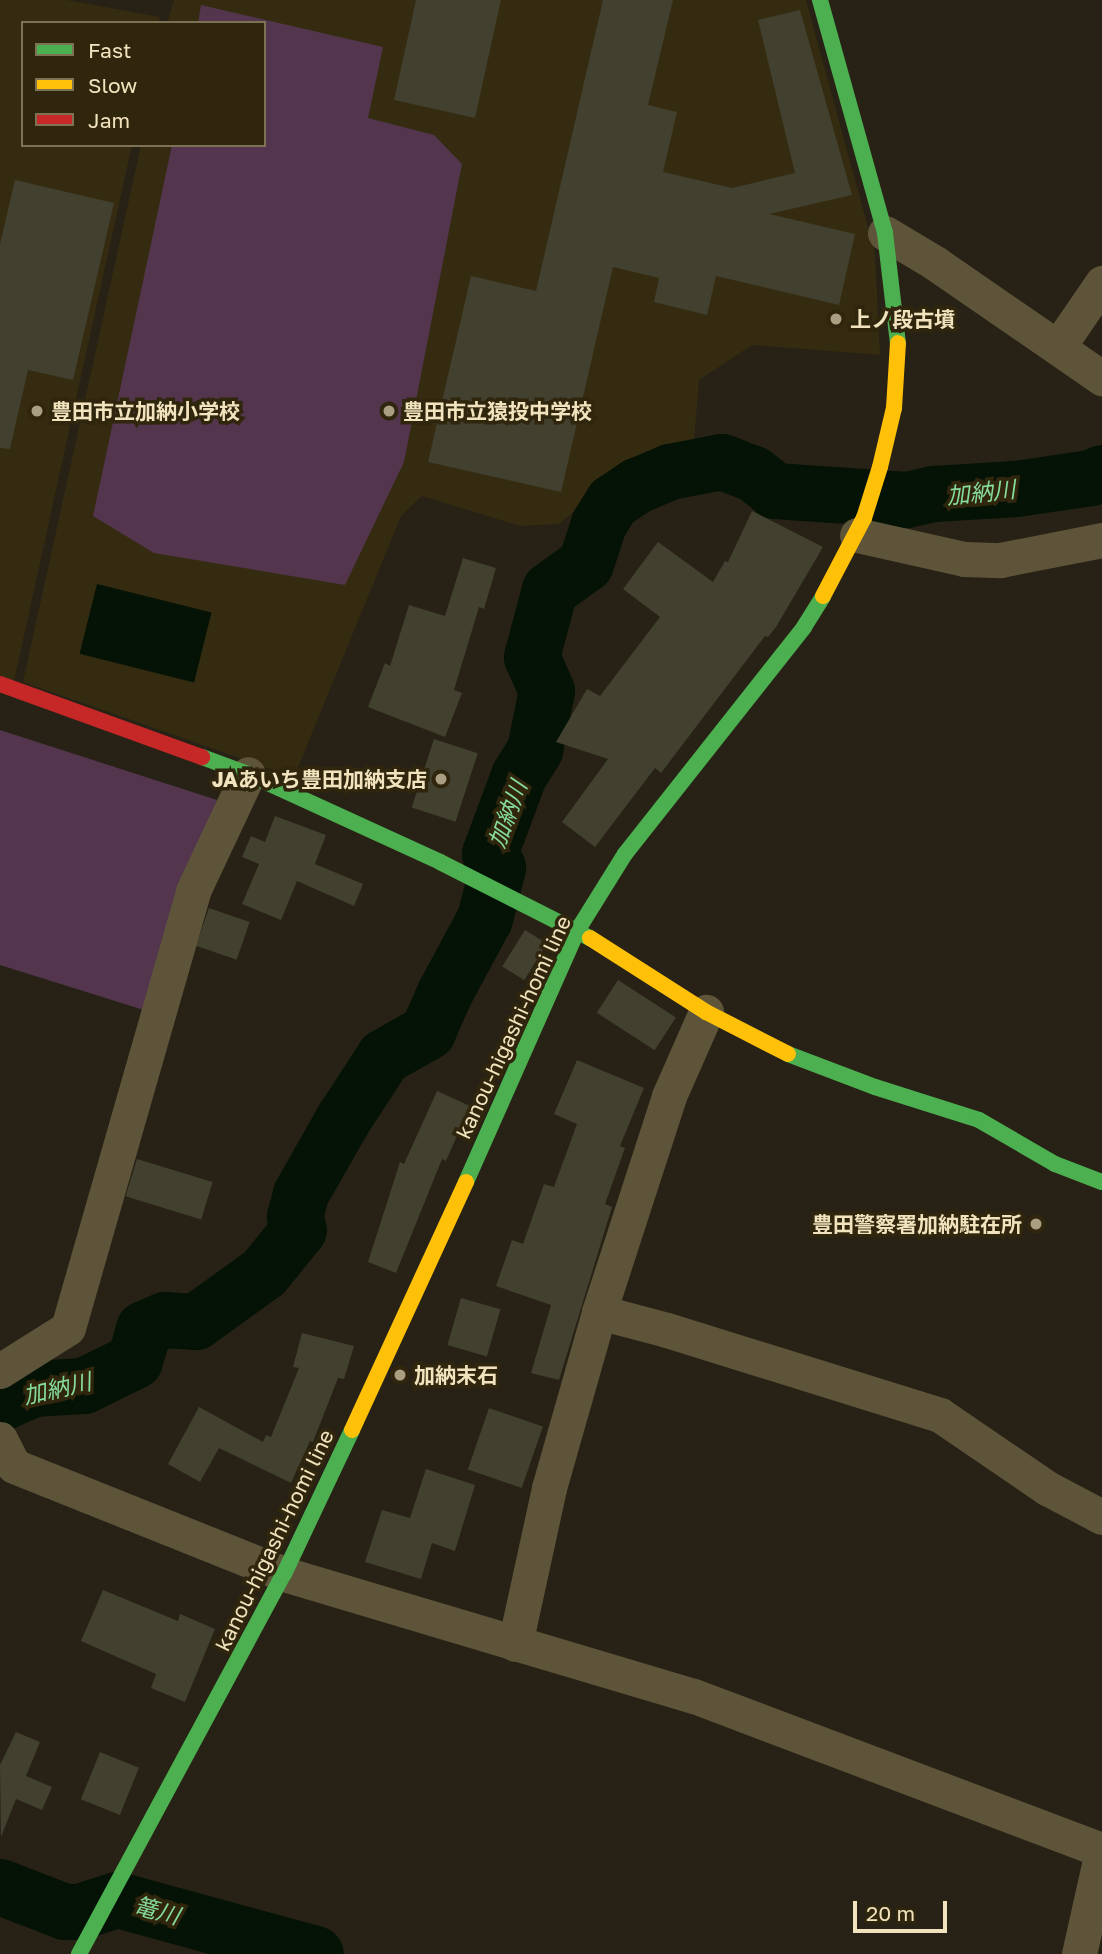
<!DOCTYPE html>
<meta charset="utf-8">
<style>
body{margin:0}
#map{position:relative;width:1102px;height:1954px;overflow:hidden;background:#272215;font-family:"Golos Text","Noto Sans JP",sans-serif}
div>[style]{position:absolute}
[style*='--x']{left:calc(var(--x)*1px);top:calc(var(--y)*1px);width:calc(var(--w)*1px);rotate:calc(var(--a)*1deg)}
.built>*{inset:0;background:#342b11}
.green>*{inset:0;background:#53364e}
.water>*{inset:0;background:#041306;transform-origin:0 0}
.river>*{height:56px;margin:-28px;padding:0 28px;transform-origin:28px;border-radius:28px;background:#041306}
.building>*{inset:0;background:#42402e;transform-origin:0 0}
.street>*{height:35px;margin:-17.5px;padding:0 17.5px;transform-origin:17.5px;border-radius:17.5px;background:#5d5439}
.fast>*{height:16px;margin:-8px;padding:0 8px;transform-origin:8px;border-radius:8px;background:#4caf50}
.slow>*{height:16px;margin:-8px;padding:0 8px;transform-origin:8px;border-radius:8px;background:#ffc107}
.jam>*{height:16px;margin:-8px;padding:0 8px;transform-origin:8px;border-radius:8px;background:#c62828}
.dots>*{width:19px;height:19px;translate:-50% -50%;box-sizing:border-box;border:4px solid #2f260d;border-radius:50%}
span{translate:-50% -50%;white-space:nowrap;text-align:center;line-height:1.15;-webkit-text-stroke:7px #2f260d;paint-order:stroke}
.poi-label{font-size:21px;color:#f1e3bd;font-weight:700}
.left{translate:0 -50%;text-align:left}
.right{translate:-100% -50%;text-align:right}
.street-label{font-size:21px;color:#f1e3bd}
.water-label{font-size:23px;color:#86dc9b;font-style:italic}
.legend{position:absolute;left:21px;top:21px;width:245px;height:126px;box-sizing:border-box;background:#2f260d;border:2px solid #7d7253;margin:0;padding:9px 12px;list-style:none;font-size:21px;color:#f1e3bd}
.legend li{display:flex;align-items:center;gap:14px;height:35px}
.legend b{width:35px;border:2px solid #7d7253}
.scale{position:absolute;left:853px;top:1901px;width:94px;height:32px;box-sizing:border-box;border:4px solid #f1e3bd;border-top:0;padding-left:9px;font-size:21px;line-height:24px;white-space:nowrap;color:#f1e3bd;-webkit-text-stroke:5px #2f260d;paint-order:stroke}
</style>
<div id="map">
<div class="built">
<i style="clip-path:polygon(0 0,67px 0,160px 17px,158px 23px,23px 23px,23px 145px,132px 145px,14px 681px,0 676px)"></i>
<i style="clip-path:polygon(174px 0,806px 0,875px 253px,880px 355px,752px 345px,699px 380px,694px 442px,641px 454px,559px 524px,520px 526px,422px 496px,401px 516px,294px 777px,23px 682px,141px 145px,264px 145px,264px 23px,167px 23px)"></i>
</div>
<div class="green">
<i style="clip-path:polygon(201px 5px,383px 47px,368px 118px,434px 135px,462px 164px,404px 462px,345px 585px,154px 553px,93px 516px,172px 145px,264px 145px,264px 23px,198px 23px)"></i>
<i style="clip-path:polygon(0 730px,217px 800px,147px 1011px,0 965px)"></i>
</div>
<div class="water">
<i style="left:97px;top:584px;width:118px;height:72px;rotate:14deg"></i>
</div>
<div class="river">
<i style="--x:0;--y:1404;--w:36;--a:-24"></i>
<i style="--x:33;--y:1389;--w:51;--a:-3.4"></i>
<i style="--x:84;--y:1386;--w:57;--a:-26.1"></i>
<i style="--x:135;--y:1361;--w:33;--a:-74"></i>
<i style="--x:144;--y:1329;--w:23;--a:-23"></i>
<i style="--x:165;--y:1320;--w:31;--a:4"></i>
<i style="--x:196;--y:1322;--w:84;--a:-35.8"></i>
<i style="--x:264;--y:1273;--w:55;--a:-50.9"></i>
<i style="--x:299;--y:1230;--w:14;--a:-107"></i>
<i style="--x:295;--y:1217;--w:24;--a:-75"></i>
<i style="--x:301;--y:1194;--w:85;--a:-60.4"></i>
<i style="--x:343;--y:1120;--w:75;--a:-56.9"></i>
<i style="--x:384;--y:1057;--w:51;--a:-29.6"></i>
<i style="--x:428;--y:1032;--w:40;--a:-66.6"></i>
<i style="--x:444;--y:995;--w:86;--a:-61.7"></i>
<i style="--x:485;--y:919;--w:53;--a:-75.7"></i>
<i style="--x:498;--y:868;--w:16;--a:-120"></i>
<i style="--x:490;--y:854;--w:83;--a:-69.6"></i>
<i style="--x:519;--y:776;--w:31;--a:-58"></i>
<i style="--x:535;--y:750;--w:60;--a:-78.5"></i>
<i style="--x:547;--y:691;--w:37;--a:-114"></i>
<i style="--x:532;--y:657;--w:69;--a:-75"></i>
<i style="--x:550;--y:590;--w:44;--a:-35.8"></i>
<i style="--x:586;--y:564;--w:42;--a:-72"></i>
<i style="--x:599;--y:524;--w:26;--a:-58"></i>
<i style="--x:613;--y:502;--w:29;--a:-34"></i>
<i style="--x:637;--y:486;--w:36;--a:-23"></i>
<i style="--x:670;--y:472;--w:53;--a:-10.9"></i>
<i style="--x:722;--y:462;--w:34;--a:21"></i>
<i style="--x:754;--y:474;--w:27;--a:39"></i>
<i style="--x:775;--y:491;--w:132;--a:3.9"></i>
<i style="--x:907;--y:500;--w:28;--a:-13"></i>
<i style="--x:934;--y:494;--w:82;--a:-3.5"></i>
<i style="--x:1016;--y:489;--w:76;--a:-8.3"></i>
<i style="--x:1091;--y:478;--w:12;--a:-24"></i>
<i style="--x:0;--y:1887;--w:70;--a:21"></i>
<i style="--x:65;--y:1912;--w:15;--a:0"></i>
<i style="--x:80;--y:1912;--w:40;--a:-18"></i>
<i style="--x:118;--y:1900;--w:205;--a:15.3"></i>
</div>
<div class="building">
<i style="clip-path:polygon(416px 0,501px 0,475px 118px,394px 100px)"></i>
<i style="clip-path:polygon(603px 0,673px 0,648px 105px,677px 112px,663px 172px,732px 188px,795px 173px,758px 20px,800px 10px,852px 195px,769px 214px,855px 234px,839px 305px,716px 276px,707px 315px,654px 302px,659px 278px,613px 267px,561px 492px,428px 462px,471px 276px,536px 291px)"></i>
<i style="clip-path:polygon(15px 180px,114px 203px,73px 380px,28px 370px,10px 449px,0 448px,0 244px)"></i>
<i style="clip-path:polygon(752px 511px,823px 547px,776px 627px,768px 637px,765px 636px,661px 773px,655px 768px,595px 847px,562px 822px,608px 759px,556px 742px,587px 689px,600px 696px,660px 617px,623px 589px,658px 542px,713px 582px,725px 561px,728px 562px)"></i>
<i style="clip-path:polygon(463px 558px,496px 568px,484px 609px,479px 607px,454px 690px,462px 693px,445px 737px,368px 707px,385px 663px,390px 666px,409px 605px,445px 616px)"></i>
<i style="left:434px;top:739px;width:46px;height:72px;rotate:18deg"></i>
<i style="clip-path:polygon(275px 816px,326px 835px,315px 864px,363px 884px,354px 906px,297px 881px,281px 920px,242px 904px,259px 864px,242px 857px,251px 836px,265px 842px)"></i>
<i style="left:209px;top:908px;width:43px;height:40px;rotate:19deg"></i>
<i style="left:525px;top:930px;width:26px;height:43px;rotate:32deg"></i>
<i style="left:618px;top:980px;width:69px;height:39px;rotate:33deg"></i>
<i style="clip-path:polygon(577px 1060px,644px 1088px,620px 1146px,625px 1148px,605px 1204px,612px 1207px,559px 1380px,531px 1373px,551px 1305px,496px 1286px,512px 1240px,523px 1244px,544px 1184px,554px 1187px,577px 1124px,554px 1114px)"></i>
<i style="clip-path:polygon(437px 1091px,470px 1106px,446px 1161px,442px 1159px,396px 1273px,368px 1262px,400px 1162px,404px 1164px)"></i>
<i style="left:137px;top:1159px;width:79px;height:39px;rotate:17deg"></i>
<i style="left:461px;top:1298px;width:41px;height:49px;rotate:16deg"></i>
<i style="clip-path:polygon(302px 1333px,354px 1346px,344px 1379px,338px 1378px,313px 1442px,310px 1441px,291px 1483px,219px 1448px,200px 1482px,168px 1464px,199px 1407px,263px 1442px,266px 1435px,271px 1437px,299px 1368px,293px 1367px)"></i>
<i style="left:489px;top:1408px;width:57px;height:65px;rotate:19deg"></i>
<i style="clip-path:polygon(426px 1469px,475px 1485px,455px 1551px,432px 1543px,421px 1579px,365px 1562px,382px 1510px,410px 1518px)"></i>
<i style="clip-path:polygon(103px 1590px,178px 1621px,180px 1614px,215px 1629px,185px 1702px,151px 1688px,156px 1674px,81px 1641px)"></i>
<i style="clip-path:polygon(16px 1732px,40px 1742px,26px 1776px,52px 1787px,42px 1810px,16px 1799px,1px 1837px,0 1765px)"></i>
<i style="left:100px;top:1752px;width:42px;height:51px;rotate:22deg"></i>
</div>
<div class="street">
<i style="--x:885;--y:233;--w:58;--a:31"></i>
<i style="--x:935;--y:263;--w:203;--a:34.6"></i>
<i style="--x:1058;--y:347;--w:78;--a:-55.5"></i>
<i style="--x:857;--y:535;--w:110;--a:12.6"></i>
<i style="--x:964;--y:559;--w:36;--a:2"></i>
<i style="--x:1000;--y:560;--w:104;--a:-11.1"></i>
<i style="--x:599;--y:1312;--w:227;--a:-72"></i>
<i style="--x:669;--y:1096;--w:92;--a:-66.2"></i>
<i style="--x:0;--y:1371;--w:80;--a:-32.3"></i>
<i style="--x:68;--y:1328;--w:455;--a:-74"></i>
<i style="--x:193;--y:891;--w:129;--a:-64.8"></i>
<i style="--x:0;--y:1439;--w:30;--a:63"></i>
<i style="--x:14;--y:1466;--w:291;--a:21.8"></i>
<i style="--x:284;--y:1574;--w:428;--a:16.6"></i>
<i style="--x:694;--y:1696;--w:436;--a:20.7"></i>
<i style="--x:515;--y:1644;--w:160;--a:-77.7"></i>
<i style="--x:549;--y:1488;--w:183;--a:-74.1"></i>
<i style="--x:599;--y:1312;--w:70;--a:14.8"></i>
<i style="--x:667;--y:1330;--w:286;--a:17.3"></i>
<i style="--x:940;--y:1415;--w:130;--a:34.3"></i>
<i style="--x:1047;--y:1488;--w:62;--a:27.8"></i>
<i style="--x:1079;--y:1954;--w:106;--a:-77.4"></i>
</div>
<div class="fast">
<i style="--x:820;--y:0;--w:242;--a:74.4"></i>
<i style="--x:885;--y:233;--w:111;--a:83.3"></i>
<i style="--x:202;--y:757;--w:49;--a:20.3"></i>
<i style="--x:248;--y:774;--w:211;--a:24.6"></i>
<i style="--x:440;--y:862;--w:168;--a:26.9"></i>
<i style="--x:788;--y:1054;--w:93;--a:20.8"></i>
<i style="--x:875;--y:1087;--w:109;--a:17.6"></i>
<i style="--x:979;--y:1120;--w:88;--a:30.1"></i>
<i style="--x:1055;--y:1164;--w:50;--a:21"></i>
<i style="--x:466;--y:1182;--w:274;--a:-66.1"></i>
<i style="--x:577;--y:931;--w:91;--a:-58.1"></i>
<i style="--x:625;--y:854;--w:289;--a:-51.7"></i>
<i style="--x:804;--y:627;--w:36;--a:-58"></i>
<i style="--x:79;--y:1954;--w:432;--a:-61.7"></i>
<i style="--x:284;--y:1574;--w:159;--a:-64.7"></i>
</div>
<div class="slow">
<i style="--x:823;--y:596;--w:88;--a:-62.3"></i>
<i style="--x:864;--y:518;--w:53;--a:-72.6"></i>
<i style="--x:880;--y:467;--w:61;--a:-76.7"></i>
<i style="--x:894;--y:408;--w:65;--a:-86.5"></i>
<i style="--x:590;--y:938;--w:138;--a:32.5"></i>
<i style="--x:706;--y:1012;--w:92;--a:27.1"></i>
<i style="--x:352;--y:1430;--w:273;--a:-65.3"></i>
</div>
<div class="jam">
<i style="--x:0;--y:684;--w:215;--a:19.9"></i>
</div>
<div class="dots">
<i style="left:836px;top:319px;background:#aa9f82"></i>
<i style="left:37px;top:411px;background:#aa9f82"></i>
<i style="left:389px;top:411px;background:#aa9f82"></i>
<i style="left:441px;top:779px;background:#aa9f82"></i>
<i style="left:1036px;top:1224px;background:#aa9f82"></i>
<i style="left:400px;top:1375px;background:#aa9f82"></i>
</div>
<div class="poi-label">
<span class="left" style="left:850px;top:319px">上ノ段古墳</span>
<span class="left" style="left:51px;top:411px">豊田市立加納小学校</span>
<span class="left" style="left:403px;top:411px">豊田市立猿投中学校</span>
<span class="right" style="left:427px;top:779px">JAあいち豊田加納支店</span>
<span class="right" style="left:1022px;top:1224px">豊田警察署加納駐在所</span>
<span class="left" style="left:414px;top:1375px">加納末石</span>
</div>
<div class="street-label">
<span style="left:513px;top:1027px;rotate:-65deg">kanou-higashi-homi line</span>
<span style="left:274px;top:1540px;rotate:-64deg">kanou-higashi-homi line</span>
</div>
<div class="water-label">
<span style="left:981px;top:492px;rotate:-6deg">加納川</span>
<span style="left:507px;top:814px;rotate:-70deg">加納川</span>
<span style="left:57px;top:1388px;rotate:-13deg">加納川</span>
<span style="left:157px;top:1910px;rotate:15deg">篭川</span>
</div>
<ul class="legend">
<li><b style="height:9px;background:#4caf50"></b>Fast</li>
<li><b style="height:9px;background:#ffc107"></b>Slow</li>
<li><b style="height:9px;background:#c62828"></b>Jam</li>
</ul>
<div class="scale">20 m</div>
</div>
